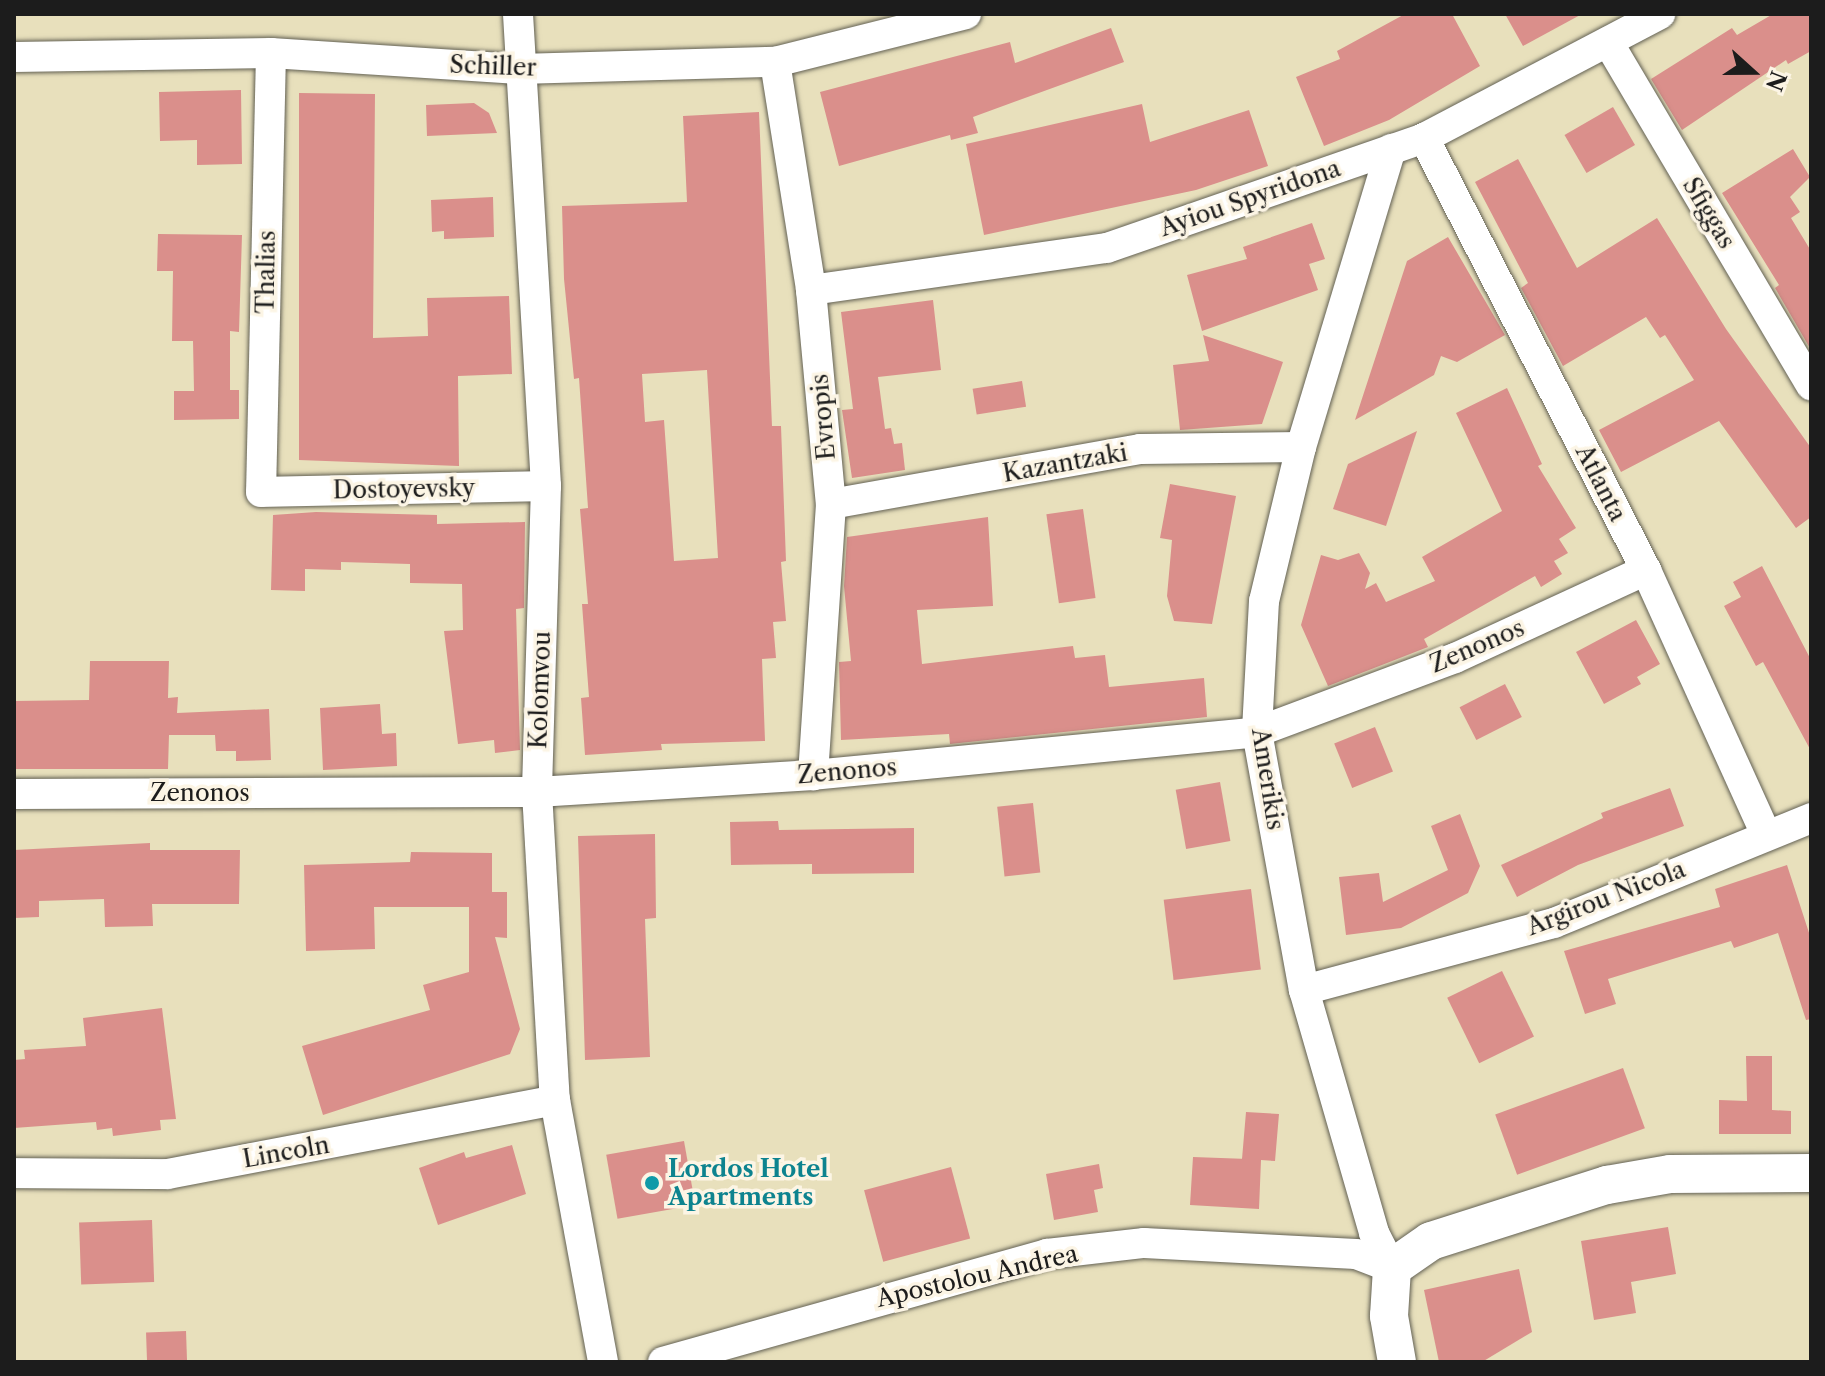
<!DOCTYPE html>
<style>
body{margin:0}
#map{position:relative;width:1825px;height:1376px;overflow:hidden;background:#e8e0bc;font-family:"Libre Caslon Text",serif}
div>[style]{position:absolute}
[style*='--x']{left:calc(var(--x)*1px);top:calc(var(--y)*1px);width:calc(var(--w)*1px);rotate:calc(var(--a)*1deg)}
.building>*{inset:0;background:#da8f8b;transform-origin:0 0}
.roads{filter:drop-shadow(0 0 2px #636154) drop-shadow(0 0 2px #636154)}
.minor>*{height:30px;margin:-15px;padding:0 15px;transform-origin:15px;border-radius:15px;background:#fff}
.tertiary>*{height:38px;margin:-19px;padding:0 19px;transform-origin:19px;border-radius:19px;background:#fff}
.dots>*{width:22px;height:22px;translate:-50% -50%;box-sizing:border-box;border:4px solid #fcf5e5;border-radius:50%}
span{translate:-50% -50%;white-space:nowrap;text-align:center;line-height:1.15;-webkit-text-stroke:7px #fcf5e5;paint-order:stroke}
.street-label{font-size:24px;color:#1c1c1c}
.culture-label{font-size:24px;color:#0d838f;font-weight:700}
.left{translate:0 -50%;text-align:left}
.frame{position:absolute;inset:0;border:16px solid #1c1c1c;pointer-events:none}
.north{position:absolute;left:1713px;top:32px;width:80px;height:80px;-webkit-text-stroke:6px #fcf5e5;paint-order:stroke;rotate:111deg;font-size:22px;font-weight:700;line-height:32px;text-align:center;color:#1c1c1c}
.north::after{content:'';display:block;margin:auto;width:28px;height:36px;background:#1c1c1c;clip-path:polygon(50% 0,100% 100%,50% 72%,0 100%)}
</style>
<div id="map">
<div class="building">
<i style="clip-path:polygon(1405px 14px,1452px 14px,1480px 66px,1389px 120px,1324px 146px,1296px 77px,1340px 59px,1337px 51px)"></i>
<i style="clip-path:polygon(1505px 14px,1582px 14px,1523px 46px)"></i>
<i style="clip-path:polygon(1773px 14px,1811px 14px,1811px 51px,1788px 64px,1786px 60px,1682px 130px,1651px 79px,1732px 28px,1737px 35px)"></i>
<i style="clip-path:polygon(1111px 28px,1124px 62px,973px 117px,978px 133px,951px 140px,950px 135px,839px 166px,820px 92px,1010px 42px,1015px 63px)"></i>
<i style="clip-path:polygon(241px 90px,242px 164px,197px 165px,197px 140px,160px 141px,159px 92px)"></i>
<i style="clip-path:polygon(299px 93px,375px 94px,373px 338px,428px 336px,427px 298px,509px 296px,512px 374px,458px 376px,459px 466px,299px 460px)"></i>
<i style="clip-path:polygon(474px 103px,489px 113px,497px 133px,427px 136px,426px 105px)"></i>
<i style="clip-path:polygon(1142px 104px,1150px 142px,1249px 110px,1268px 166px,1196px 190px,984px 235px,966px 144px)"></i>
<i style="left:1613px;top:107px;width:44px;height:56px;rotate:60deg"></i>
<i style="clip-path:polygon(evenodd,759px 112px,772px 426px,781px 426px,786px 561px,781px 562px,786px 621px,773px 622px,776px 658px,762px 659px,765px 741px,661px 744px,662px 750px,585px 755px,581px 698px,589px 697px,582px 604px,588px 604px,580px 509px,588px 508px,579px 378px,574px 379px,564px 279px,562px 206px,687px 202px,683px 116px,759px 112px,707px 370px,718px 558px,674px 561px,664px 420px,645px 422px,642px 374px,707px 370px)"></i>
<i style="clip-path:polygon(1793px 149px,1810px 177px,1790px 197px,1800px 212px,1791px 218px,1811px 251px,1811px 350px,1775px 288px,1779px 285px,1722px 193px)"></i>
<i style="clip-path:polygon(1518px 159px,1577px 268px,1657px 218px,1726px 329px,1811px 448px,1811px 517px,1796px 528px,1719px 421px,1621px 472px,1599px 430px,1694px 380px,1665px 335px,1660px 338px,1646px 317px,1563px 366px,1521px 288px,1528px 283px,1475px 182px)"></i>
<i style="clip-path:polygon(493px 197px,494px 237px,444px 239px,444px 231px,432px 232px,431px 200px)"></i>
<i style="clip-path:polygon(1312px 223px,1325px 259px,1309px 264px,1318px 290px,1202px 331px,1187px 275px,1247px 259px,1243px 247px)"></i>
<i style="clip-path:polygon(158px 234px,242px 235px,239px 332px,230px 331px,230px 390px,239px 390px,239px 419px,174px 420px,174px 391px,194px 391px,193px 341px,172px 341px,173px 271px,157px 271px)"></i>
<i style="clip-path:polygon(1448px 237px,1505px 335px,1457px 362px,1441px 356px,1434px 375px,1355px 420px,1407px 261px)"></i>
<i style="clip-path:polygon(933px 300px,941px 370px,878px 377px,885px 429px,891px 428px,894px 444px,902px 443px,905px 470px,852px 478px,842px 410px,853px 409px,841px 312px)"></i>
<i style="clip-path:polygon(1203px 335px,1283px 362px,1262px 424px,1180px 430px,1173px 365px,1209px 361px)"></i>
<i style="left:1022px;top:381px;width:26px;height:50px;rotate:81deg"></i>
<i style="clip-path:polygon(1507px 388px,1542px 464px,1538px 466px,1576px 528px,1559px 539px,1568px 553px,1554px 561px,1562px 574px,1541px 587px,1535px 576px,1424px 639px,1428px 647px,1328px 686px,1301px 625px,1321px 555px,1338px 560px,1359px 553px,1370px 573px,1365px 589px,1376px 583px,1386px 602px,1435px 581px,1422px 557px,1502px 511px,1456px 413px)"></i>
<i style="clip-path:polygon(1417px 431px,1386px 526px,1333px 509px,1348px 464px)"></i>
<i style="clip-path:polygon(1170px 484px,1236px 496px,1212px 624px,1174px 621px,1167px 596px,1172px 540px,1160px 538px)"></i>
<i style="left:1083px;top:509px;width:90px;height:37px;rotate:82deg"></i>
<i style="clip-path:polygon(316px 512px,437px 515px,437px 524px,525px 522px,524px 608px,516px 609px,520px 750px,495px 753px,494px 740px,458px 744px,444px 631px,463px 630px,462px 584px,410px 583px,410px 564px,341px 562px,341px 570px,305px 569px,305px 591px,271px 590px,273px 515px)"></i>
<i style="clip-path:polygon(988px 517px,993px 606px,917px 610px,922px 664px,1073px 646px,1075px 658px,1105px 655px,1109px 687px,1204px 678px,1207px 717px,950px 744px,949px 734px,841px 740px,839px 662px,851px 661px,844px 586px,847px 537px)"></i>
<i style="clip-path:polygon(1762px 566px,1811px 660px,1811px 751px,1763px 662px,1756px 666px,1724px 606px,1741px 597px,1733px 582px)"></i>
<i style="clip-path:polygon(1636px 620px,1660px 664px,1637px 677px,1641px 684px,1604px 704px,1576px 652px)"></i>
<i style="clip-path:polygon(90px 661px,169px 661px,168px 698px,178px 697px,177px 713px,269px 709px,271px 760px,236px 761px,236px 751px,216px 751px,215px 735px,169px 735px,168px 769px,14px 769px,14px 701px,89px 700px)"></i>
<i style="left:1505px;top:684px;width:37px;height:51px;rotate:63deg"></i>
<i style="clip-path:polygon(380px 704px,382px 734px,396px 733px,397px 766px,323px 770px,320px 708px)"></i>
<i style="left:1375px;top:727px;width:48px;height:44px;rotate:68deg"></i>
<i style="left:1220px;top:782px;width:60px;height:45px;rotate:80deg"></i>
<i style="clip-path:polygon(1670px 788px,1684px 826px,1578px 865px,1517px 897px,1501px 865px,1603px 818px,1601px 813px)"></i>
<i style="left:1033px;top:803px;width:70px;height:36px;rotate:84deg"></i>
<i style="clip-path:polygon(1460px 814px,1480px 866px,1468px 893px,1401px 928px,1346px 935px,1339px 877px,1379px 873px,1383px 902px,1448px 870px,1431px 826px)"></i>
<i style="clip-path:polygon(778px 821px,779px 830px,914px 828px,914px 873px,812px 874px,812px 864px,731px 865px,730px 822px)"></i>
<i style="clip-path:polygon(655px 834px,656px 918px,645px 919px,650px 1057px,585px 1060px,578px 836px)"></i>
<i style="clip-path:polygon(150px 843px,150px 850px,240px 850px,239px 904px,152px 904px,153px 926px,105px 927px,104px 899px,39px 901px,39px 917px,14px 918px,14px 850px)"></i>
<i style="clip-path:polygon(411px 852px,492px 853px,492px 892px,507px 892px,507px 938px,495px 937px,520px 1029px,510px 1054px,323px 1115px,302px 1046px,430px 1010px,423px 985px,469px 972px,469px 907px,374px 907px,375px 949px,306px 951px,304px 865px,410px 862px)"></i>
<i style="clip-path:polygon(1787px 865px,1811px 939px,1811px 1019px,1806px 1020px,1778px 933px,1734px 948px,1731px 941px,1608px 979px,1616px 1004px,1585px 1014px,1564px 951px,1720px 907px,1715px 889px)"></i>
<i style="left:1251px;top:889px;width:81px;height:88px;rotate:83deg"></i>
<i style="left:1502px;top:971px;width:73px;height:61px;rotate:64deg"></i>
<i style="clip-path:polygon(162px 1008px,176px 1119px,160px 1120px,161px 1130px,113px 1136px,112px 1128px,97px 1130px,96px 1122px,14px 1128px,14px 1060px,25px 1059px,24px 1050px,86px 1046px,83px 1018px)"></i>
<i style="clip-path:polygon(1746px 1056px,1772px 1056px,1772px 1110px,1791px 1111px,1791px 1134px,1719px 1134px,1719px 1100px,1747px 1101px)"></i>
<i style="left:1623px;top:1068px;width:64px;height:136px;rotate:70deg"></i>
<i style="clip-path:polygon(1246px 1112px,1279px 1114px,1275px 1161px,1261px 1160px,1259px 1209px,1190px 1205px,1193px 1157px,1248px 1159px,1242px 1159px)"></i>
<i style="left:684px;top:1141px;width:65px;height:79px;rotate:80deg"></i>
<i style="clip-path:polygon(512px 1145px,526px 1194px,438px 1225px,419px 1168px,464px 1152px,466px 1158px)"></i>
<i style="clip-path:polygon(1099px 1164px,1103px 1188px,1094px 1190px,1098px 1212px,1054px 1220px,1046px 1174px)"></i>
<i style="left:951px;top:1167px;width:74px;height:90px;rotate:75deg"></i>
<i style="left:152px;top:1220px;width:62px;height:73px;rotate:88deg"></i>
<i style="clip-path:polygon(1668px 1227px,1676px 1274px,1631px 1282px,1636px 1313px,1594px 1320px,1581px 1241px)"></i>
<i style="clip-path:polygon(1519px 1269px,1532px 1332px,1482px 1362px,1439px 1362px,1424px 1290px)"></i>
<i style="left:186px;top:1331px;width:31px;height:40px;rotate:88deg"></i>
</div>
<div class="roads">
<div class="minor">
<i style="--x:518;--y:14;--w:473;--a:86.6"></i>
<i style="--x:546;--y:486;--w:306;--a:91.7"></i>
<i style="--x:537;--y:792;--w:309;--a:86.7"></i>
<i style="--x:555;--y:1100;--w:266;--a:79.6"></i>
<i style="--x:1608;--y:42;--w:399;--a:59.4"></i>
<i style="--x:271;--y:53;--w:439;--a:91.3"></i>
<i style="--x:261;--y:492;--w:285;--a:-1.2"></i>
<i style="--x:14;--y:57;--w:257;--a:-0.9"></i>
<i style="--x:271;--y:53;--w:249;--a:3.7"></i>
<i style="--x:519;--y:69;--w:256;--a:-1.6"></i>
<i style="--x:775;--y:62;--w:197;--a:-14.1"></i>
<i style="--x:775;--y:62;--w:231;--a:81"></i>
<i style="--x:811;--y:290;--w:215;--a:84.7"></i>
<i style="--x:831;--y:504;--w:272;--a:93.8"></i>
<i style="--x:1424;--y:138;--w:486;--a:62.8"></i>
<i style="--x:1646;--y:570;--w:290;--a:65.6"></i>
<i style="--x:1391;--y:149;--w:311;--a:106.8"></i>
<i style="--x:1301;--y:447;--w:158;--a:103.5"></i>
<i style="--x:1264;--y:601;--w:131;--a:93.1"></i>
<i style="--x:1257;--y:732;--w:262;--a:79.7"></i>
<i style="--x:1304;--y:990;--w:253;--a:73.9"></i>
<i style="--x:1374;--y:1233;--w:39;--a:63"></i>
<i style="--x:811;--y:290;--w:299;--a:-8.1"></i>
<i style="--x:1107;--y:248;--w:336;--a:-19.1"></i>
<i style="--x:1424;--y:138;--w:267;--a:-27.7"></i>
<i style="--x:831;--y:504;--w:314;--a:-10.1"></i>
<i style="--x:1140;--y:449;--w:161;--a:-0.7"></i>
<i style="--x:14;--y:794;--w:523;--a:-0.22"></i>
<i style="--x:537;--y:792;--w:277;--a:-3.5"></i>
<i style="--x:813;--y:775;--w:446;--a:-5.5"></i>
<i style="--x:1257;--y:732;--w:211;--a:-20.5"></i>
<i style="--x:1455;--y:658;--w:210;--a:-24.7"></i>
<i style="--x:1304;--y:990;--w:259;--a:-15"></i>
<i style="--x:1554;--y:923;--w:278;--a:-22.2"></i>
<i style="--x:14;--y:1173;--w:154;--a:0.4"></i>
<i style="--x:168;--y:1174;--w:394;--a:-10.8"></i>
<i style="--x:663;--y:1362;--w:399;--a:-15.7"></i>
<i style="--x:1047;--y:1254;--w:98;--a:-6.5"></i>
<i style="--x:1144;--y:1243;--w:212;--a:3"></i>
<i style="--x:1356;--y:1254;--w:39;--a:21"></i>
</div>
<div class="tertiary">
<i style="--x:1397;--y:1362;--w:47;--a:-99.9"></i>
<i style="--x:1389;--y:1316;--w:48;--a:-86.4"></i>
<i style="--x:1392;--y:1268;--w:47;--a:-34.7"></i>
<i style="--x:1431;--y:1241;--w:185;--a:-17.7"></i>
<i style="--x:1607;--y:1185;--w:64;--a:-9.9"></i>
<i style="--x:1670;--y:1174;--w:141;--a:-0.4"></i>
</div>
</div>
<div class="dots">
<i style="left:652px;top:1183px;background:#0f9aa8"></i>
</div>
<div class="street-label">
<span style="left:493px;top:66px;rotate:2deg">Schiller</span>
<span style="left:1250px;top:198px;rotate:-19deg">Ayiou Spyridona</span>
<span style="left:1709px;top:213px;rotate:59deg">Sfiggas</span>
<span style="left:266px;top:272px;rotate:-89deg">Thalias</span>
<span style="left:823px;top:417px;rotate:-95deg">Evropis</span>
<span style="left:1065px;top:463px;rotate:-10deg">Kazantzaki</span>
<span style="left:1601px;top:483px;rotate:63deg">Atlanta</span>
<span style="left:404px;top:489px;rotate:-1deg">Dostoyevsky</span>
<span style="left:1477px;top:646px;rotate:-23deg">Zenonos</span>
<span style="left:540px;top:690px;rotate:-88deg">Kolomvou</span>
<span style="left:847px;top:771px;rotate:-5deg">Zenonos</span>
<span style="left:1268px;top:779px;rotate:81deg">Amerikis</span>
<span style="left:200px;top:793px">Zenonos</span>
<span style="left:1606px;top:898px;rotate:-21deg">Argirou Nicola</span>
<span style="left:286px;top:1152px;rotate:-10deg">Lincoln</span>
<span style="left:977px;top:1276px;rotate:-13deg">Apostolou Andrea</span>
</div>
<div class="culture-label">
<span class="left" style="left:668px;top:1183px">Lordos Hotel<br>Apartments</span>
</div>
<div class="frame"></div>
<div class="north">N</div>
</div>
